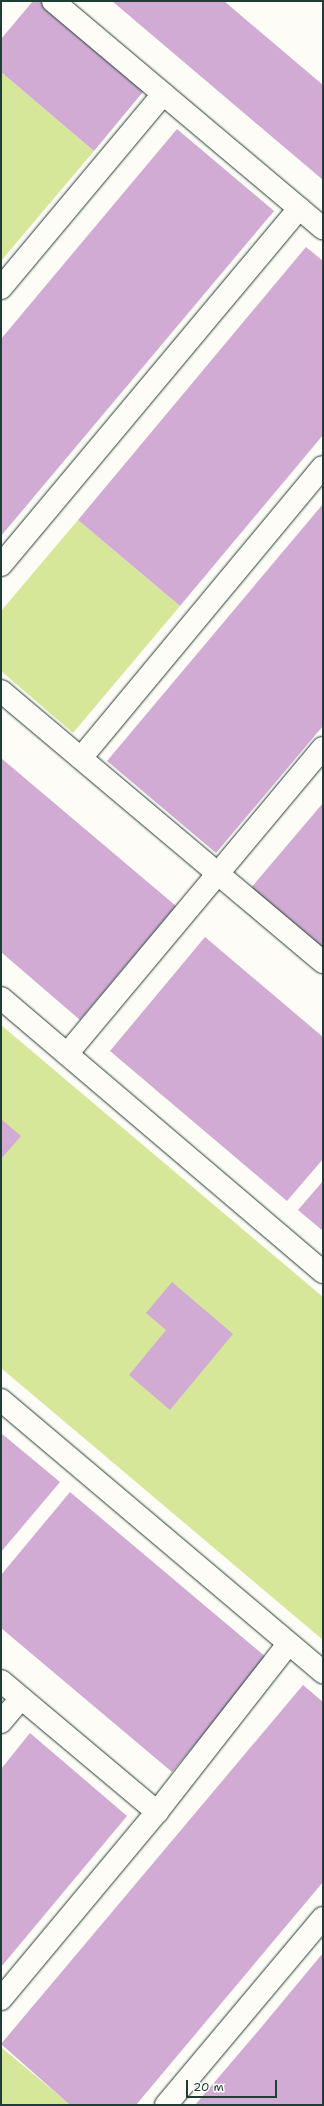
<!DOCTYPE html>
<style>
body{margin:0}
#map{position:relative;width:324px;height:2106px;overflow:hidden;background:#fdfcf7;font-family:"Shantell Sans",sans-serif}
div>[style]{position:absolute}
[style*='--x']{left:calc(var(--x)*1px);top:calc(var(--y)*1px);width:calc(var(--w)*1px);rotate:calc(var(--a)*1deg)}
.green>*{inset:0;background:#d7e79a}
.building>*{inset:0;background:#d1abd3}
.roads{filter:drop-shadow(0 0 1px #1f3d34) drop-shadow(0 0 1px #1f3d34)}
.street>*{height:22px;margin:-11px;padding:0 11px;transform-origin:11px;border-radius:11px;background:#fdfcf7}
span{translate:-50% -50%;white-space:nowrap;text-align:center;line-height:1.15;-webkit-text-stroke:4px #fdfcf7;paint-order:stroke}
.frame{position:absolute;inset:0;border:2px solid #1f3d34;pointer-events:none}
.scale{position:absolute;left:186px;top:2080px;width:91px;height:18px;box-sizing:border-box;border:2px solid #1f3d34;border-top:0;padding-left:5px;font-size:12px;line-height:14px;white-space:nowrap;color:#1f3d34;-webkit-text-stroke:3px #fdfcf7;paint-order:stroke}
</style>
<div id="map">
<div class="green">
<i style="clip-path:polygon(1px 72px,94px 151px,1px 261px)"></i>
<i style="clip-path:polygon(78px 520px,180px 606px,73px 733px,1px 671px,1px 611px)"></i>
<i style="clip-path:polygon(1px 1025px,323px 1297px,323px 1640px,1px 1368px)"></i>
<i style="clip-path:polygon(1px 2047px,56px 2093px,70px 2105px,1px 2105px)"></i>
</div>
<div class="building">
<i style="clip-path:polygon(33px 1px,44px 1px,147px 87px,94px 151px,1px 72px,1px 39px)"></i>
<i style="clip-path:polygon(112px 1px,224px 1px,323px 85px,323px 180px)"></i>
<i style="clip-path:polygon(177px 129px,274px 211px,1px 536px,1px 339px)"></i>
<i style="clip-path:polygon(306px 247px,323px 261px,323px 435px,180px 606px,78px 520px)"></i>
<i style="clip-path:polygon(323px 504px,323px 726px,216px 853px,107px 761px)"></i>
<i style="clip-path:polygon(1px 758px,176px 906px,80px 1020px,1px 952px)"></i>
<i style="clip-path:polygon(323px 803px,323px 951px,250px 889px)"></i>
<i style="clip-path:polygon(205px 937px,323px 1037px,323px 1159px,287px 1201px,110px 1051px)"></i>
<i style="clip-path:polygon(1px 1119px,21px 1136px,1px 1159px)"></i>
<i style="clip-path:polygon(323px 1181px,323px 1231px,298px 1210px)"></i>
<i style="clip-path:polygon(172px 1282px,233px 1334px,170px 1410px,129px 1375px,166px 1330px,146px 1313px)"></i>
<i style="clip-path:polygon(1px 1433px,60px 1482px,1px 1552px)"></i>
<i style="clip-path:polygon(70px 1492px,267px 1658px,172px 1772px,1px 1628px,1px 1575px)"></i>
<i style="clip-path:polygon(303px 1685px,323px 1702px,323px 1882px,136px 2105px,70px 2105px,1px 2044px)"></i>
<i style="clip-path:polygon(30px 1733px,127px 1816px,1px 1967px,1px 1769px)"></i>
<i style="clip-path:polygon(323px 1953px,323px 2105px,195px 2105px,259px 2030px)"></i>
</div>
<div class="roads">
<div class="street">
<i style="--x:53;--y:1;--w:353;--a:40.1"></i>
<i style="--x:1;--y:288;--w:253;--a:-50.1"></i>
<i style="--x:1;--y:565;--w:465;--a:-50.1"></i>
<i style="--x:1;--y:691;--w:421;--a:40.1"></i>
<i style="--x:81;--y:758;--w:378;--a:-50.3"></i>
<i style="--x:1;--y:998;--w:423;--a:40.4"></i>
<i style="--x:67;--y:1054;--w:399;--a:-50.1"></i>
<i style="--x:1;--y:1400;--w:422;--a:40.2"></i>
<i style="--x:1;--y:1681;--w:204;--a:40"></i>
<i style="--x:157;--y:1812;--w:214;--a:-52"></i>
<i style="--x:1;--y:1722;--w:31;--a:-50"></i>
<i style="--x:1;--y:1999;--w:244;--a:-50.2"></i>
<i style="--x:166;--y:2105;--w:244;--a:-50"></i>
</div>
</div>
<div class="frame"></div>
<div class="scale">20 m</div>
</div>
